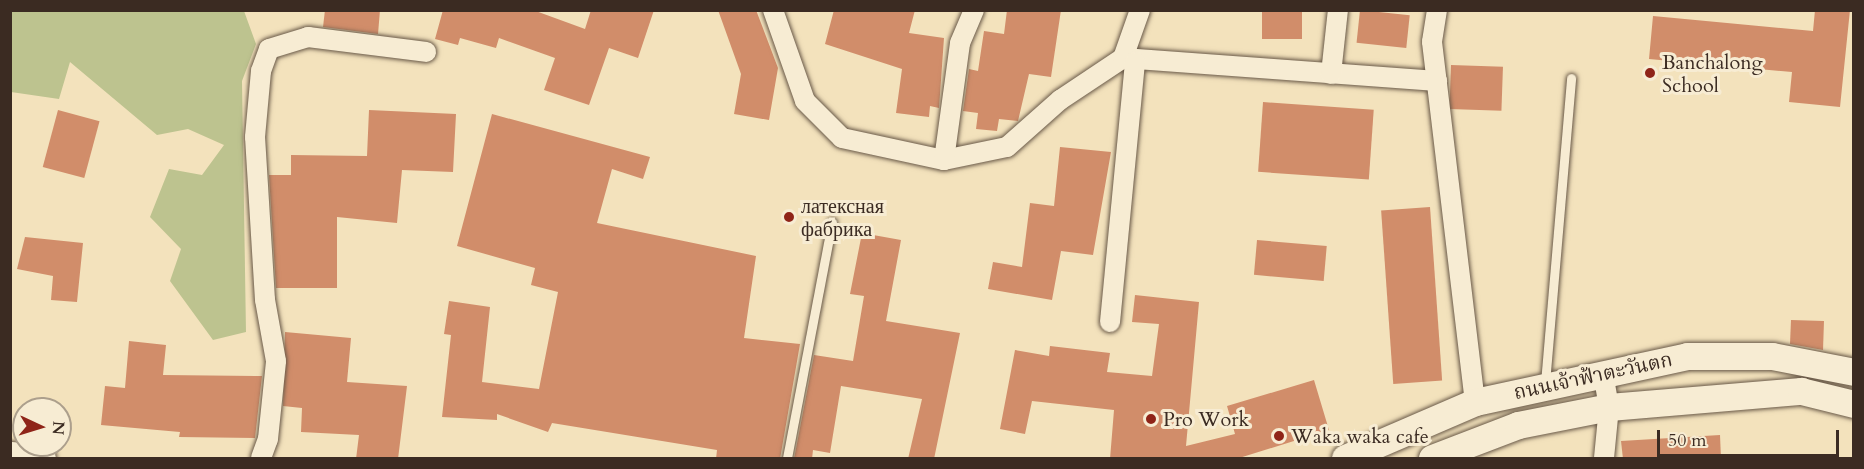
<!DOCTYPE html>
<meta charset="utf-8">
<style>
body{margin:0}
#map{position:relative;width:1864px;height:469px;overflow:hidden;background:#f3e2bc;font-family:Cardo,"Noto Serif Thai",serif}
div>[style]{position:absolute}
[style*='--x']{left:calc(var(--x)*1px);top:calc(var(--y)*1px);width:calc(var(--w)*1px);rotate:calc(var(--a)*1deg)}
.green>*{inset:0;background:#bdc38f}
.building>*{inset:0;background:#d18d6a;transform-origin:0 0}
.roads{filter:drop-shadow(0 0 2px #695948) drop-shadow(0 0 2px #695948)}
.lane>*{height:9px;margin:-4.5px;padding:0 4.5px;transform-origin:4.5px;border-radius:4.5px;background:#f7ecd3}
.street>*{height:20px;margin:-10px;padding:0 10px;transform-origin:10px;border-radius:10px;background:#f7ecd3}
.secondary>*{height:27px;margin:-13.5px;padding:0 13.5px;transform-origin:13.5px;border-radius:13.5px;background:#f7ecd3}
.dots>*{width:16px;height:16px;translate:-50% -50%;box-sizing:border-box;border:3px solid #f7ecd3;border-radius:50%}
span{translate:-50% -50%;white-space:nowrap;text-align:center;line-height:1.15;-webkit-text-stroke:6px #f7ecd3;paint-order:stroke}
.poi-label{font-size:20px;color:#3b2b22}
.left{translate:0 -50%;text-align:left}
.street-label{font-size:20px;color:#3b2b22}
.frame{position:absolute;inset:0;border:12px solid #3b2b22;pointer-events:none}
.north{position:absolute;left:12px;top:397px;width:60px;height:60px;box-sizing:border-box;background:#f7ecd3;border:2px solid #ac9f8c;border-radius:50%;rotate:94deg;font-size:16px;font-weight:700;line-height:24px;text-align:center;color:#3b2b22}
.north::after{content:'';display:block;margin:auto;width:21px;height:27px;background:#8f2418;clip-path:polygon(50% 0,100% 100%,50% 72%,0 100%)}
.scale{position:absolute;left:1657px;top:430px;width:182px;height:27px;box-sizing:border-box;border:3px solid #3b2b22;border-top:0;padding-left:8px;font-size:18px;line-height:21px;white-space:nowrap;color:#3b2b22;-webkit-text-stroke:4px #f7ecd3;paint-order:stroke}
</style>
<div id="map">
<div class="green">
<i style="clip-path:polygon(11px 10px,244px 11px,256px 44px,242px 81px,246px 332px,213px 340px,170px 281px,181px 249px,150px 217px,169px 169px,202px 175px,224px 145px,188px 129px,157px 135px,70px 62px,59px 99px,11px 92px)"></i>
</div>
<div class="building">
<i style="clip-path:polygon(325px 10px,380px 10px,378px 34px,323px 27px)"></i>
<i style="clip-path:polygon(443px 10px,533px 10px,585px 29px,591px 10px,654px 10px,638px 58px,609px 48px,589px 105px,544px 90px,555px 58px,499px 38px,496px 48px,460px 38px,458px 45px,435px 39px)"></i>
<i style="clip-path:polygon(718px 10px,756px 10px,778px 68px,769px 120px,734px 114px,741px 74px)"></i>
<i style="clip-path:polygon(834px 10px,915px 10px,909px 33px,944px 38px,939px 108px,930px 106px,929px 117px,896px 113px,902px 69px,825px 44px)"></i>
<i style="clip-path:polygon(1007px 10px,1061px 10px,1051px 77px,1029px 74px,1018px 121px,999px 119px,997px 131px,976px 129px,978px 113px,963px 111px,969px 69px,978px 71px,984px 31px,1004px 34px)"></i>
<i style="left:1262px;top:10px;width:40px;height:29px"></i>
<i style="left:1360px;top:10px;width:50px;height:33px;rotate:6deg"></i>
<i style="clip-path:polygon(1815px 10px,1850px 10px,1840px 107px,1789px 102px,1792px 72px,1649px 59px,1653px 16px,1813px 31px)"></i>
<i style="left:1451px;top:65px;width:52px;height:44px;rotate:2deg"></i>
<i style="left:1263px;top:102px;width:111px;height:70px;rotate:4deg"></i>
<i style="left:58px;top:110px;width:43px;height:59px;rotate:15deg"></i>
<i style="clip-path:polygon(369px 110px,456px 114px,453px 172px,402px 170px,397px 223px,337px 217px,337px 288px,276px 288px,269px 175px,291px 175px,291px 155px,367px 156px)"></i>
<i style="clip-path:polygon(492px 114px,650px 157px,643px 179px,612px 169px,597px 223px,756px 256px,744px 338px,800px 344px,780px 459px,716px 459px,717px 450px,552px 423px,548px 432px,497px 414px,497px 420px,442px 417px,451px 335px,444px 334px,449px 301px,490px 307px,482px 382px,539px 389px,558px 292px,531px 285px,535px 268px,457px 246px)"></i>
<i style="clip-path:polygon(1060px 147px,1111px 152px,1093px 255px,1061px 251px,1052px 300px,988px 289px,993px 262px,1022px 267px,1030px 203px,1054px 206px)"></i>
<i style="left:1430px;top:207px;width:174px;height:49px;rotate:86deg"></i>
<i style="clip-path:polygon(862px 233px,901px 240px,886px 321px,960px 333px,934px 459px,908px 459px,922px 399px,841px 386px,830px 453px,813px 450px,812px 459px,794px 459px,814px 355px,853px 361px,864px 296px,850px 294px)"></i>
<i style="clip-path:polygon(25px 237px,83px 243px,77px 302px,51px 300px,53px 276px,17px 269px)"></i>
<i style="left:1257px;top:240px;width:70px;height:35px;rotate:5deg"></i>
<i style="clip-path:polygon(1135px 295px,1199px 302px,1186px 446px,1235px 434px,1227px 406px,1314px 380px,1329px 430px,1236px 459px,1110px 459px,1114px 410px,1032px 401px,1025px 434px,1000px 429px,1015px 350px,1049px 356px,1050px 346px,1110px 353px,1107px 372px,1152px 376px,1159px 324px,1132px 322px)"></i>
<i style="clip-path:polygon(1791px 320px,1824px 321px,1823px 350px,1790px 344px)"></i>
<i style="clip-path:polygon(285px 332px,351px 338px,347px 382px,407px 386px,398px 459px,356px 459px,359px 435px,301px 432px,302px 408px,283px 406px)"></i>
<i style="clip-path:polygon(129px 341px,166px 345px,163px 375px,262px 376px,255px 438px,179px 437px,180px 432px,101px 425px,105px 386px,125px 388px)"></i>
<i style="clip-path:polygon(1720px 435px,1721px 459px,1623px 459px,1621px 441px)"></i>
</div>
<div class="roads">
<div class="lane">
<i style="--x:1545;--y:383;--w:306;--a:-85.1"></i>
<i style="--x:787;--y:458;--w:240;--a:-79.2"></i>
</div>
<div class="street">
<i style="--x:773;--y:10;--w:96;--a:70.6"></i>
<i style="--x:805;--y:101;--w:52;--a:45"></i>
<i style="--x:842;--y:138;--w:104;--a:12.2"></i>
<i style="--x:944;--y:160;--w:64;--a:-11.7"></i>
<i style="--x:1007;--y:147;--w:71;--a:-41.6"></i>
<i style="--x:1060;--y:100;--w:76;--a:-33.7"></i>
<i style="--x:1123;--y:58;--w:315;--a:4.2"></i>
<i style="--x:1437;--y:10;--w:32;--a:99"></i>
<i style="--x:1432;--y:42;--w:363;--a:83.2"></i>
<i style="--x:1123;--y:58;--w:51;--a:-70.5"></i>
<i style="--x:1331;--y:74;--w:64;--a:-83.8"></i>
<i style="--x:944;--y:160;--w:118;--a:-82.2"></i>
<i style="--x:960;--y:43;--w:36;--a:-67"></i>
<i style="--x:1110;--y:322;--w:261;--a:-84.5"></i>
<i style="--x:1603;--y:373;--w:35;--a:80"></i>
<i style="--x:1609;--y:407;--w:51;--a:95.6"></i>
<i style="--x:261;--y:458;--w:20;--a:-70"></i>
<i style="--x:268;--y:439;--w:78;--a:-84.1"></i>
<i style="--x:276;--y:361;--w:62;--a:-100.2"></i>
<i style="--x:265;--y:300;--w:163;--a:-93.5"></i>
<i style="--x:255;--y:137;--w:66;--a:-84.8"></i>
<i style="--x:261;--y:71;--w:23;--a:-70"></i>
<i style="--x:269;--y:49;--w:41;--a:-17.1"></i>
<i style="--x:308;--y:37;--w:119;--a:7.2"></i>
</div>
<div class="secondary">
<i style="--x:10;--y:455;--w:32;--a:5"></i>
<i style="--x:1345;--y:458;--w:142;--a:-23.3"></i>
<i style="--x:1475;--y:402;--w:217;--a:-12.2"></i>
<i style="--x:1687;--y:356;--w:85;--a:0"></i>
<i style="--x:1772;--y:356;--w:84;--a:11"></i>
<i style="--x:1432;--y:458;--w:92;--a:-21"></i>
<i style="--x:1518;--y:425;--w:93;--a:-11.2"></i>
<i style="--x:1609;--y:407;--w:193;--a:-4.8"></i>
<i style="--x:1801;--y:391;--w:55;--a:13.8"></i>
</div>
</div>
<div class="dots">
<i style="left:1650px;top:73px;background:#8f2418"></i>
<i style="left:789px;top:217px;background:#8f2418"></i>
<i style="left:1151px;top:419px;background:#8f2418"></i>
<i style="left:1279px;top:436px;background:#8f2418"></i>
</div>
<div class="poi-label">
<span class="left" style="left:1662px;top:74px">Banchalong<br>School</span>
<span class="left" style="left:801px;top:218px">латексная<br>фабрика</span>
<span class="left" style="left:1163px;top:419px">Pro Work</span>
<span class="left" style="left:1291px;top:436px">Waka waka cafe</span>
</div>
<div class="street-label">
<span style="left:1593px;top:376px;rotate:-12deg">ถนนเจ้าฟ้าตะวันตก</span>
</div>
<div class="frame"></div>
<div class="north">N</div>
<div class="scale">50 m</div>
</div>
